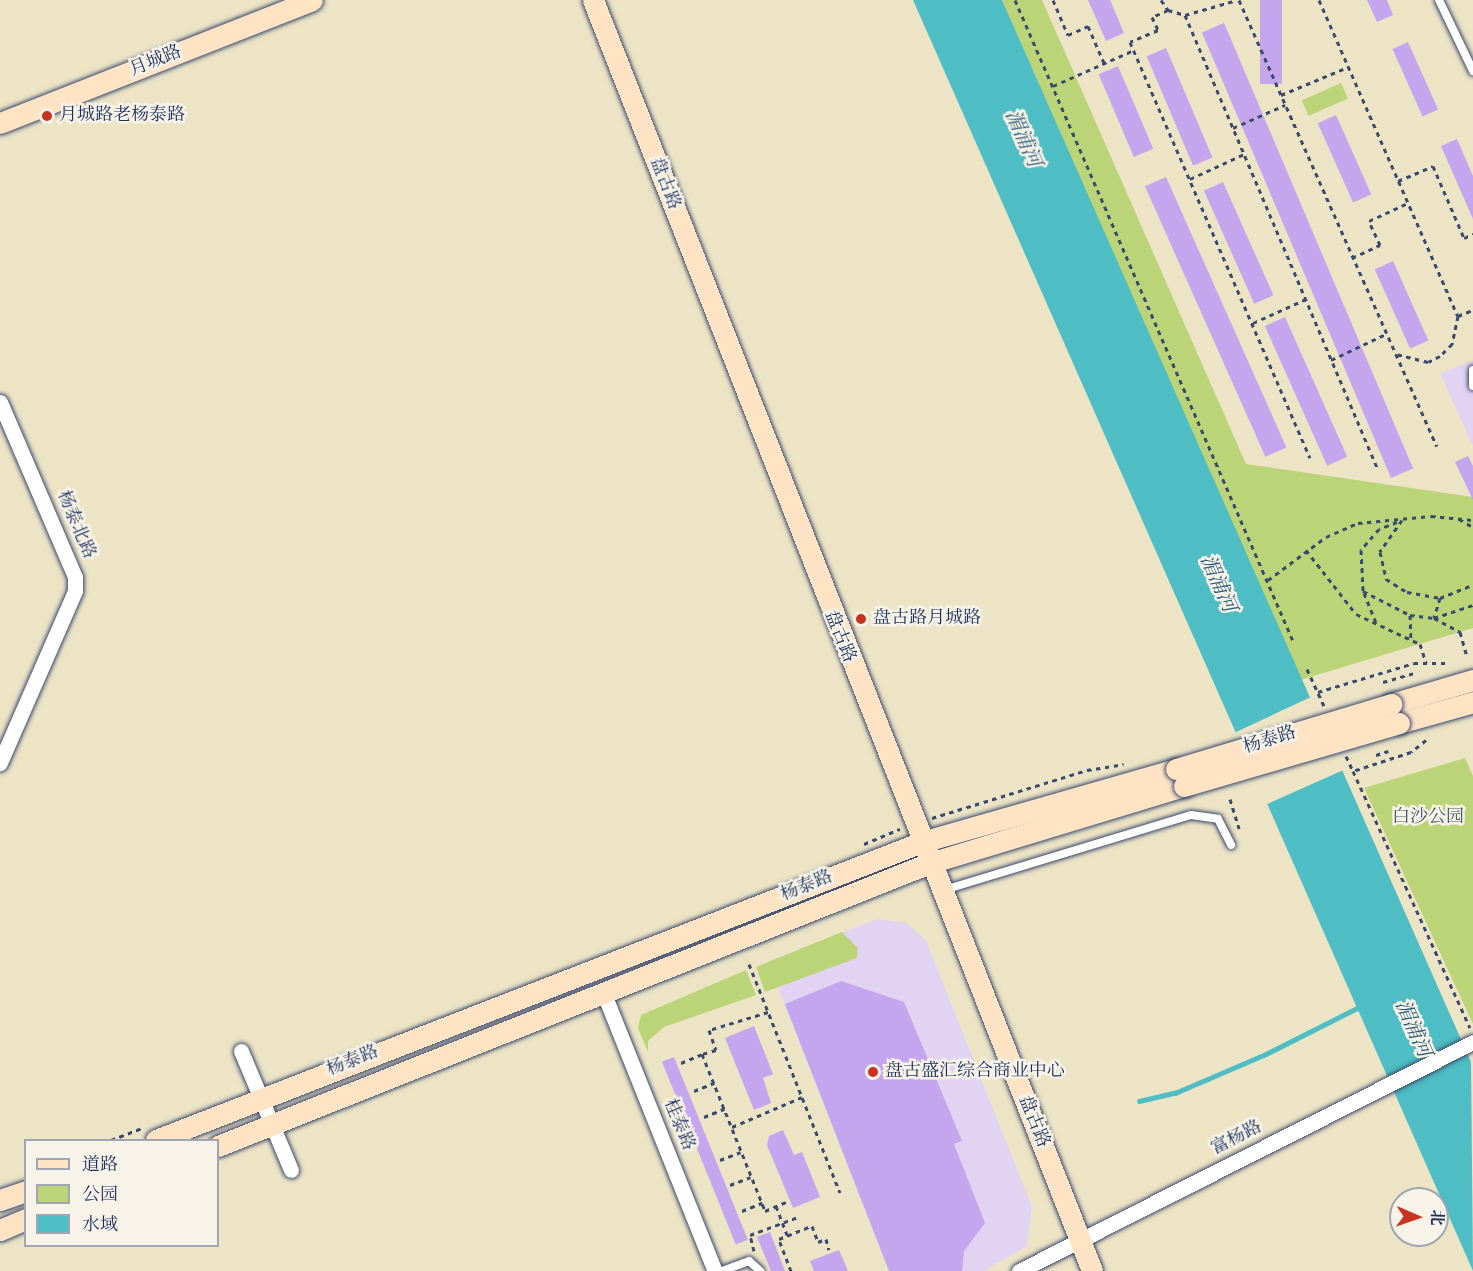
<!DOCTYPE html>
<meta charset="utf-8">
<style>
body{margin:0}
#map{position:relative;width:1473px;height:1271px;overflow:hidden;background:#ede4c6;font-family:"Sorts Mill Goudy","Noto Serif SC",serif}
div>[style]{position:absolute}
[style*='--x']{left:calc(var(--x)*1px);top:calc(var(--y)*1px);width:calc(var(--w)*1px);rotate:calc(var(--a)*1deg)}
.built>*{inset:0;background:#e3d3f2}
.green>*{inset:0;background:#bcd478;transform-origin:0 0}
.water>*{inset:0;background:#4ebdc4}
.pier>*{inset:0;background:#ede4c6;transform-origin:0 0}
.stream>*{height:4.5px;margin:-2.25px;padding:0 2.25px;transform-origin:2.25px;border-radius:2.25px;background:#4ebdc4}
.building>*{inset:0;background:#c3a6ee;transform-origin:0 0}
.path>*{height:3px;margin-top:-1.5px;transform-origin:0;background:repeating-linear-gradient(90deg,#3a4a6e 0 4.5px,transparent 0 9px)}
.roads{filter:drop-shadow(0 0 2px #3a4a6e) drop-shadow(0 0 2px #3a4a6e)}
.lane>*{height:8px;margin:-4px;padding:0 4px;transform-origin:4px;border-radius:4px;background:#fff}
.street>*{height:15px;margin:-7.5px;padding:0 7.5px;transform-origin:7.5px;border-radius:7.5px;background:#fff}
.secondary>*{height:21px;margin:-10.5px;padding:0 10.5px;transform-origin:10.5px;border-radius:10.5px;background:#fee4c5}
.bridges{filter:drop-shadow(0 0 2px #3a4a6e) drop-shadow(0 0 2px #3a4a6e)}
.secondary-bridge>*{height:21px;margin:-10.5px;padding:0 10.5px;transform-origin:10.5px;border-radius:10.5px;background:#fee4c5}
.dots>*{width:16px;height:16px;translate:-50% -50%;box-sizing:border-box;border:3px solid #f7f3e8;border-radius:50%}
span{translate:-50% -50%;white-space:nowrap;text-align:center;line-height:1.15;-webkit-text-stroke:5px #f7f3e8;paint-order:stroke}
.street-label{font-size:18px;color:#1b2f5e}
.poi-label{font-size:18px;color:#1b2f5e}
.left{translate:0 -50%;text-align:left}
.park-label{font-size:18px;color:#435864}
.water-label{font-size:20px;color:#2a5a7d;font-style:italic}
.legend{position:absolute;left:24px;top:1139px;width:195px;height:108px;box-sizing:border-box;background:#f7f3e8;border:2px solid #9fa5b1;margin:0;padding:8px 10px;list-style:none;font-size:18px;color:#1b2f5e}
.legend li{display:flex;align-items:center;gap:12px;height:30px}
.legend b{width:30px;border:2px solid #9fa5b1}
.north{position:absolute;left:1389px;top:1187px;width:60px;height:60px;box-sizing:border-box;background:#f7f3e8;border:2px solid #9fa5b1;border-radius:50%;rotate:92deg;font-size:16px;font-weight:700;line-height:24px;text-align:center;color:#1b2f5e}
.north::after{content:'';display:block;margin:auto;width:21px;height:27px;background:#c8321e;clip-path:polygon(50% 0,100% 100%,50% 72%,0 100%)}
</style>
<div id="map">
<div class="built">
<i style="clip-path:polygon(1473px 361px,1473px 446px,1440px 373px)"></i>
<i style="clip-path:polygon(877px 919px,906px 923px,926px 940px,1032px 1207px,1027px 1246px,984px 1271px,889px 1271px,768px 962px)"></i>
</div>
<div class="green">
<i style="clip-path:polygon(1002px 0,1042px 0,1246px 464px,1473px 497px,1473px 628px,1300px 680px)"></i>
<i style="left:1341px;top:83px;width:17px;height:43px;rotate:66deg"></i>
<i style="clip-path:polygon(1465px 758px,1473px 776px,1473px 1024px,1364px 788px)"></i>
<i style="clip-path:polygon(842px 932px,858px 948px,857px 958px,765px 992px,756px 967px)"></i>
<i style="clip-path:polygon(746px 970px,756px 995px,664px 1027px,648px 1041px,648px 1052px,638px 1028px,641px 1015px)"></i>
</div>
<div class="water">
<i style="clip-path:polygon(913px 0,1002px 0,1471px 1062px,1473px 1271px)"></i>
</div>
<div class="pier">
<i style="left:1311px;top:697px;width:38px;height:88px;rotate:65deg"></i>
<i style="left:1329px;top:736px;width:37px;height:89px;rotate:66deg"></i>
</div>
<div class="stream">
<i style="--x:1139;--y:1101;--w:37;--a:-13"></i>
<i style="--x:1175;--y:1093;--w:99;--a:-23.2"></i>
<i style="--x:1266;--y:1054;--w:106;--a:-26.8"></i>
</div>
<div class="building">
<i style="clip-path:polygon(1088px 0,1110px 0,1124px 33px,1106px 41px)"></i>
<i style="left:1260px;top:0;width:22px;height:84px"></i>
<i style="clip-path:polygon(1367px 0,1387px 0,1393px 15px,1377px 22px)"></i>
<i style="left:1224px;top:23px;width:484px;height:24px;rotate:67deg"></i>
<i style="left:1408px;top:42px;width:74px;height:17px;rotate:66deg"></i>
<i style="left:1166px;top:48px;width:119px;height:21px;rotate:67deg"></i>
<i style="left:1118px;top:66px;width:90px;height:21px;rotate:67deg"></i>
<i style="left:1336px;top:115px;width:87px;height:20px;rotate:66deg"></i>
<i style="clip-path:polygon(1457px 139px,1473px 176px,1473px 219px,1441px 146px)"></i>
<i style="left:1166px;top:177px;width:296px;height:23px;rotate:66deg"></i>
<i style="left:1223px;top:182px;width:124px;height:21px;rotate:66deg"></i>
<i style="left:1393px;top:261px;width:87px;height:20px;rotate:66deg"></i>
<i style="left:1285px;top:317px;width:153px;height:22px;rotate:66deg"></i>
<i style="clip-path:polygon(1468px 456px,1473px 466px,1473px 500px,1455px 462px)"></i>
<i style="clip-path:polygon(841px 981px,904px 1002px,962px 1141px,954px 1144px,985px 1223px,964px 1251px,962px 1271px,889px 1271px,785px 1004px)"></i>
<i style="clip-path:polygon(754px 1026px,773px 1074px,763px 1078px,771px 1103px,754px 1110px,725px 1038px)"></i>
<i style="left:674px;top:1057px;width:197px;height:13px;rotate:68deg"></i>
<i style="clip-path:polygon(783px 1130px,794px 1155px,802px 1152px,820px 1197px,793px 1208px,767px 1145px,769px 1136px)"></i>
<i style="clip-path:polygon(770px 1232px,785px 1271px,771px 1271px,757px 1237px)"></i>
<i style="clip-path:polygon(839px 1250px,848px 1271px,814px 1271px,810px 1261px)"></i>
</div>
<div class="path">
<i style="--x:1015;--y:0;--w:699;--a:66.55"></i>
<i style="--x:1053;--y:0;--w:38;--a:67"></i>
<i style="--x:1068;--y:35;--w:22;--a:-24"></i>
<i style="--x:1088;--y:26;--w:40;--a:66.6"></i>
<i style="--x:1161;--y:0;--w:12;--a:55"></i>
<i style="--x:1168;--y:10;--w:18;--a:16"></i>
<i style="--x:1185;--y:15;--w:54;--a:-16.1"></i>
<i style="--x:1239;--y:0;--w:488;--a:66.1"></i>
<i style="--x:1319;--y:0;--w:345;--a:66.3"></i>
<i style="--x:1458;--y:316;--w:29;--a:102"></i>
<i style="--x:1452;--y:344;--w:17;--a:135"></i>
<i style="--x:1440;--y:356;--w:13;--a:153"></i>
<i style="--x:1428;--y:362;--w:33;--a:-166"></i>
<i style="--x:1168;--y:10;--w:17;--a:156"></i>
<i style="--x:1152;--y:17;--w:14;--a:65"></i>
<i style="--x:1158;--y:30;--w:30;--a:157"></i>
<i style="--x:1130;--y:42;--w:453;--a:66.6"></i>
<i style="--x:1185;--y:15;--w:491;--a:67"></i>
<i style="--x:1053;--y:86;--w:89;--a:-24"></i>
<i style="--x:1281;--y:95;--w:73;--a:-22.7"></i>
<i style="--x:1233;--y:128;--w:57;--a:-23.9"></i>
<i style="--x:1190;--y:179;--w:60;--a:-24.8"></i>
<i style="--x:1398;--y:181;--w:38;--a:-23"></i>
<i style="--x:1433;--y:166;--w:78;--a:66.7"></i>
<i style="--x:1464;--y:238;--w:10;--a:-24"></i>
<i style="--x:1352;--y:258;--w:31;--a:-25"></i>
<i style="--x:1380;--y:245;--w:26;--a:-115"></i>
<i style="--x:1369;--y:221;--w:43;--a:-24.8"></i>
<i style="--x:1458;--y:316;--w:16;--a:-22"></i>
<i style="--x:1253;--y:323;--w:58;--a:-24.4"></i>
<i style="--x:1331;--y:360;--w:61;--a:-25.3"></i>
<i style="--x:1459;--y:519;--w:16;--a:30"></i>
<i style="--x:1402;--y:520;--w:39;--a:125"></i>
<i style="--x:1380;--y:552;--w:28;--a:77"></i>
<i style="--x:1386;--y:579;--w:25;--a:32"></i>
<i style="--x:1407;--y:592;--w:34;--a:10"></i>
<i style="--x:1440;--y:598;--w:35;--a:-22"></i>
<i style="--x:1397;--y:522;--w:19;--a:159"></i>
<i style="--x:1379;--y:529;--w:28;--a:131"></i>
<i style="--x:1361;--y:550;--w:41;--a:87.2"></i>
<i style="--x:1363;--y:591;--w:53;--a:27.1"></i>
<i style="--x:1410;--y:615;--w:24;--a:7"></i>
<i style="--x:1434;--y:618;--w:41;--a:-18.4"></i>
<i style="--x:1306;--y:550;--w:81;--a:52"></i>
<i style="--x:1356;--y:614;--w:71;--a:25.1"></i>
<i style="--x:1420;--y:644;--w:20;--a:72"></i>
<i style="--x:1268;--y:580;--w:72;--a:-36.6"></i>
<i style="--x:1326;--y:537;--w:35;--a:-24"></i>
<i style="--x:1358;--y:523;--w:73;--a:-5.5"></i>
<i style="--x:1431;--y:516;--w:42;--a:5.4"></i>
<i style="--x:1364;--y:593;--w:32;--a:68"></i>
<i style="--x:1440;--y:598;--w:21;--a:107"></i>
<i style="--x:1434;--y:618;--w:30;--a:28"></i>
<i style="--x:1460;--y:632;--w:26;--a:74"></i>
<i style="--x:1410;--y:615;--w:25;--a:88"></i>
<i style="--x:1307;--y:669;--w:41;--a:65.3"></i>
<i style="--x:1383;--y:682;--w:33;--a:-16"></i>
<i style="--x:1318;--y:692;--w:100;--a:-16.8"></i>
<i style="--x:1414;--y:663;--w:33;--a:0"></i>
<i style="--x:1426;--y:740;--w:19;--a:141"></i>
<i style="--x:1411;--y:752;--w:61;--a:161.9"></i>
<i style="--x:1353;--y:771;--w:282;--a:65.5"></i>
<i style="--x:1376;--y:755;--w:13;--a:-18"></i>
<i style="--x:1346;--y:756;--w:17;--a:65"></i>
<i style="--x:1230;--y:799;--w:31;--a:73"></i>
<i style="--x:932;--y:818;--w:162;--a:-17.2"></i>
<i style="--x:1087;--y:770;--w:37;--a:-9"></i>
<i style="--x:864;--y:844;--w:39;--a:-23"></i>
<i style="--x:749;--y:964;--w:246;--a:68.3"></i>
<i style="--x:768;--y:1012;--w:62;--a:163"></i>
<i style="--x:709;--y:1030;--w:21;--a:71"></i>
<i style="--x:716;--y:1050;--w:15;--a:164"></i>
<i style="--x:702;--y:1054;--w:169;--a:68.1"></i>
<i style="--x:765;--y:1211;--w:25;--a:-23"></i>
<i style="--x:681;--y:1063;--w:23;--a:-23"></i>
<i style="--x:694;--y:1091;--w:22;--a:-22"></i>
<i style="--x:704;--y:1117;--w:22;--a:-22"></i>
<i style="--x:732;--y:1127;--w:76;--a:-23.2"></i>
<i style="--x:111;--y:1140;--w:33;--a:-21"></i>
<i style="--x:720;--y:1160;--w:22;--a:-21"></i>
<i style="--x:730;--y:1185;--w:22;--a:-21"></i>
<i style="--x:776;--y:1206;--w:31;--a:69"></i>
<i style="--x:742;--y:1211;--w:22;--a:-22"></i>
<i style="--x:754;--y:1251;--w:16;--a:-104"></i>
<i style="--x:750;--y:1235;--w:51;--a:-20.6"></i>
<i style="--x:791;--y:1271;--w:34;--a:-111"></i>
<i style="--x:779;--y:1239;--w:35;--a:-22"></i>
<i style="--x:812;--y:1226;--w:17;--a:69"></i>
<i style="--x:818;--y:1242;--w:9;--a:-21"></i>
<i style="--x:826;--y:1239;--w:11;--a:75"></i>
</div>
<div class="roads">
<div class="lane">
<i style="--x:1439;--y:0;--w:79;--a:64.4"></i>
<i style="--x:1473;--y:370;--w:16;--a:90"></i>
<i style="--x:944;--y:890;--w:258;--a:-16.9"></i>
<i style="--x:1191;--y:815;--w:27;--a:8"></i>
<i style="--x:1218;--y:819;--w:29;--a:63"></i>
<i style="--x:722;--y:1271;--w:29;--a:-20"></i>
<i style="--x:749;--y:1261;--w:15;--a:42"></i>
</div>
<div class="street">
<i style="--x:0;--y:402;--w:190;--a:66.8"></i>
<i style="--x:75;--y:577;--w:14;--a:90"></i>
<i style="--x:75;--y:591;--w:188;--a:113.6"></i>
<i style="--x:604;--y:994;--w:298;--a:68.2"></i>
<i style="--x:241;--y:1051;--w:129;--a:67.2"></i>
<i style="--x:1019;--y:1271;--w:508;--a:-26.77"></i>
</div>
<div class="secondary">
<i style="--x:593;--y:0;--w:1365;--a:68.56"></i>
<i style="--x:0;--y:123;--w:335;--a:-21.5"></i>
<i style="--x:1391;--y:704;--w:85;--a:-16.3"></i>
<i style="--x:1399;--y:723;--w:77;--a:-15.8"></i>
<i style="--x:156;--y:1140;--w:822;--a:-21.26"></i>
<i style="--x:922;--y:842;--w:264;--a:-16"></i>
<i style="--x:218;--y:1146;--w:766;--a:-21.68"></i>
<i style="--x:930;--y:863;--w:265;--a:-16.9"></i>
<i style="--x:0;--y:1200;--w:28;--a:-19"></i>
<i style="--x:0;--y:1230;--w:28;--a:-23"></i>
</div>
</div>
<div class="bridges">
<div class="secondary-bridge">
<i style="--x:1176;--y:769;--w:225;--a:-16.8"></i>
<i style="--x:1184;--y:786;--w:224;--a:-16.3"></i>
</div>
</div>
<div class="dots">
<i style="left:47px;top:116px;background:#c8321e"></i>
<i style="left:861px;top:619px;background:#c8321e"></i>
<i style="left:873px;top:1072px;background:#c8321e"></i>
</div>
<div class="street-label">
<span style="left:156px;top:62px;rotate:-22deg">月城路</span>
<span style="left:664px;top:184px;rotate:69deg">盘古路</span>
<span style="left:75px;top:525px;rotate:67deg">杨泰北路</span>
<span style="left:839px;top:637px;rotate:68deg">盘古路</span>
<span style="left:1270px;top:741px;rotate:-17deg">杨泰路</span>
<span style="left:807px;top:887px;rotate:-22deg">杨泰路</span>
<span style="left:353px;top:1062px;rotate:-22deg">杨泰路</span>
<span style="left:1033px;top:1122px;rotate:68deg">盘古路</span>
<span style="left:678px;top:1125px;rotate:68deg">桂泰路</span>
<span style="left:1237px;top:1139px;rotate:-27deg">富杨路</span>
</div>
<div class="poi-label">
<span class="left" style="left:59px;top:116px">月城路老杨泰路</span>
<span class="left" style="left:873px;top:619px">盘古路月城路</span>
<span class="left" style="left:885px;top:1072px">盘古盛汇综合商业中心</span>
</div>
<div class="park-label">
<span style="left:1428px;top:818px">白沙公园</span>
</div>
<div class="water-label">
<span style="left:1022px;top:139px;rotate:66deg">湄浦河</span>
<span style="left:1217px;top:584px;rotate:66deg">湄浦河</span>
<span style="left:1412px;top:1029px;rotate:66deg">湄浦河</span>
</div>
<ul class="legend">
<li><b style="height:8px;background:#fee4c5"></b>道路</li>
<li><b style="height:16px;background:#bcd478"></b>公园</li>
<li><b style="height:16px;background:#4ebdc4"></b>水域</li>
</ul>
<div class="north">北</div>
</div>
